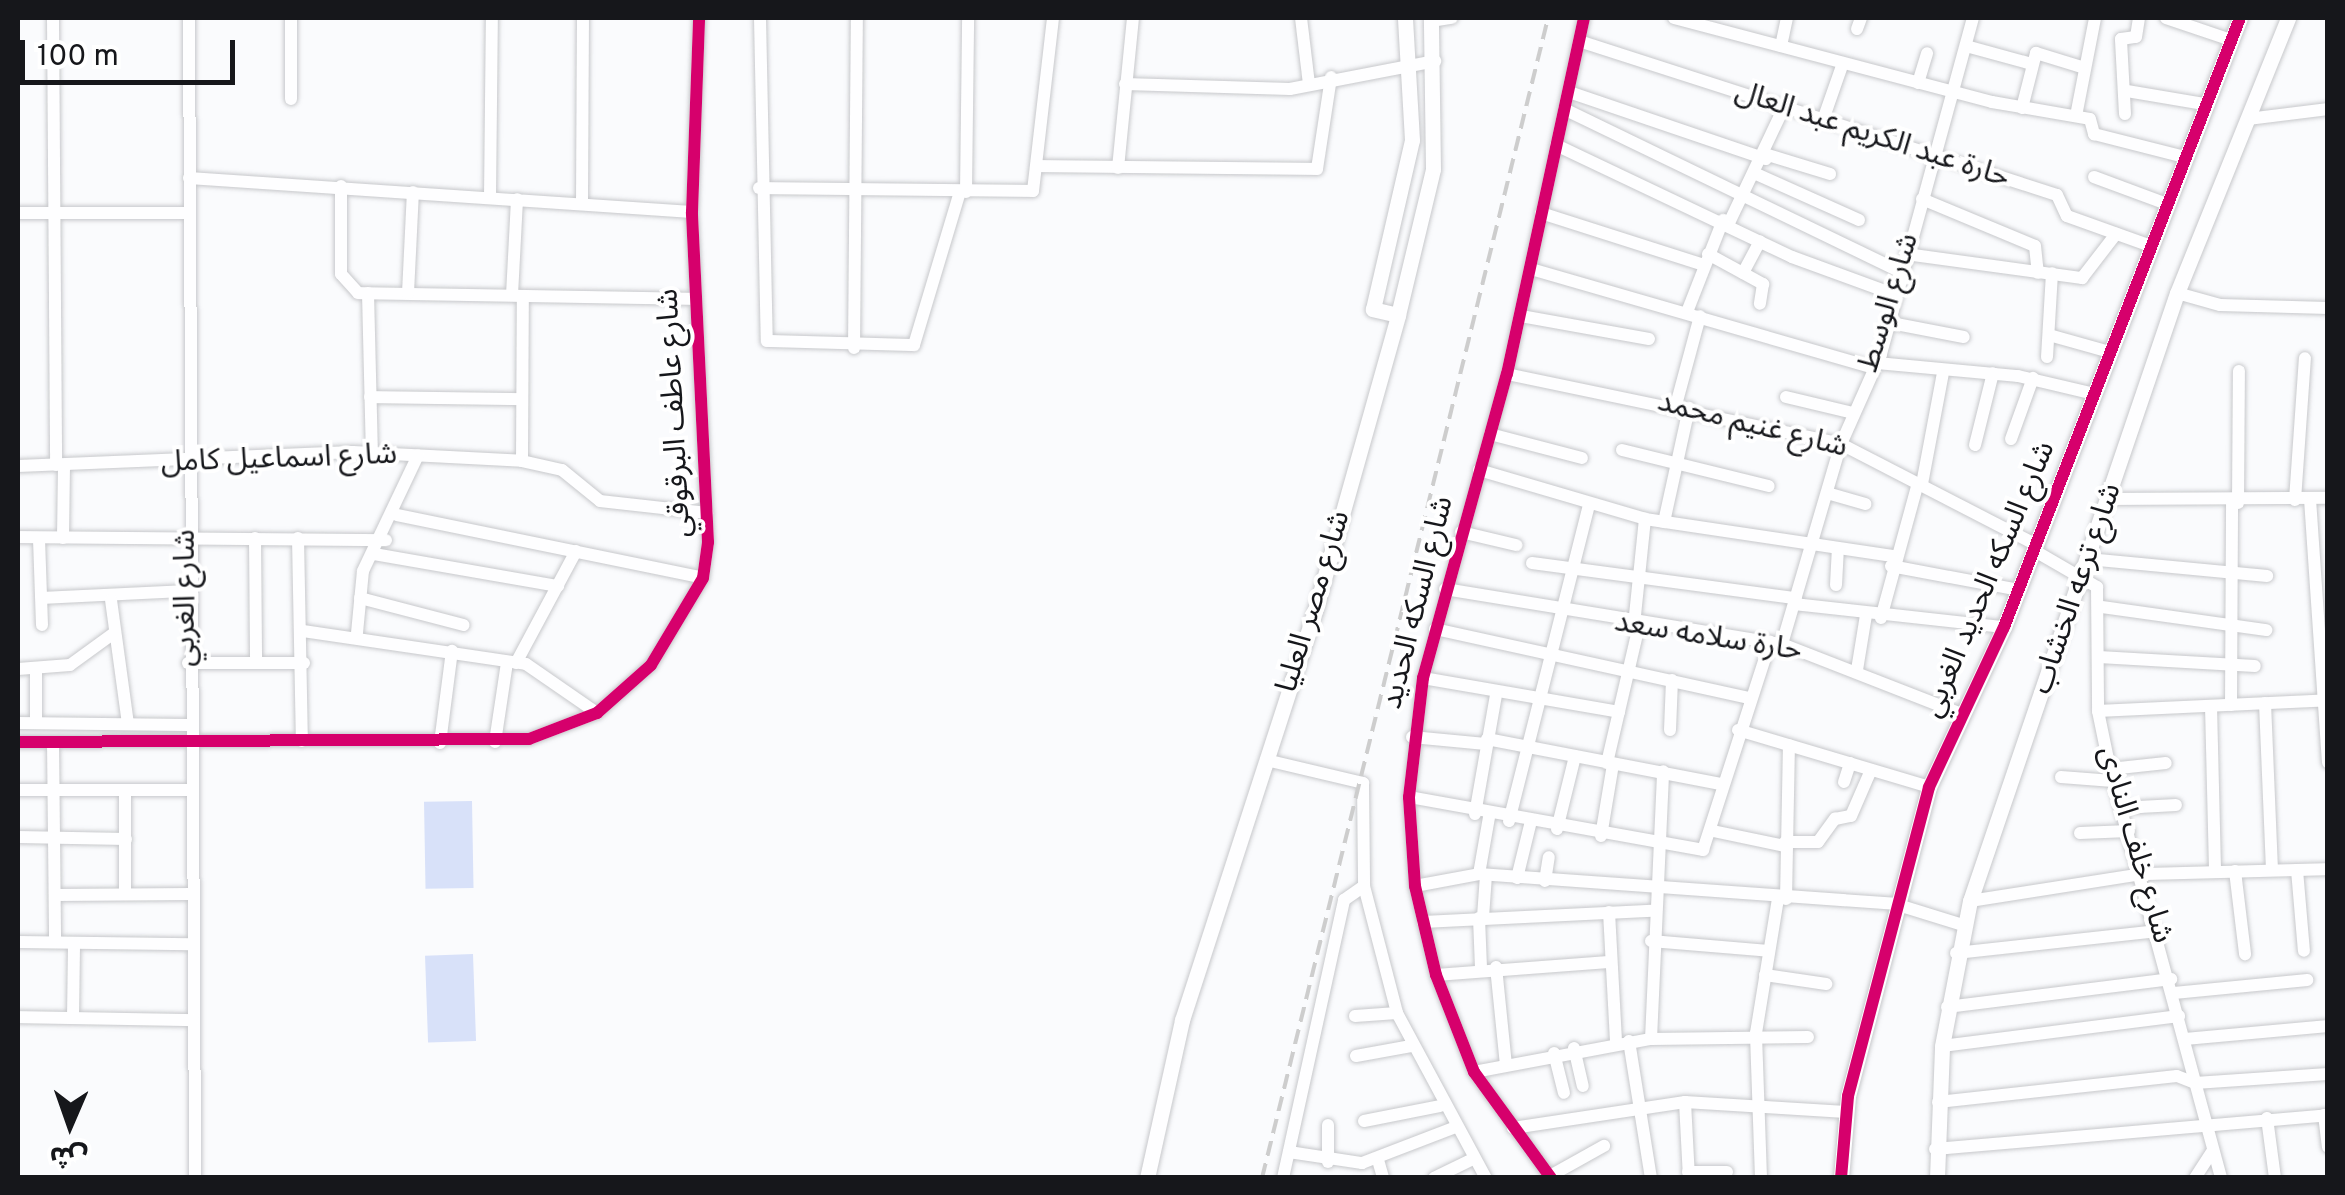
<!DOCTYPE html>
<meta charset="utf-8">
<style>
body{margin:0}
#map{position:relative;width:2345px;height:1195px;overflow:hidden;background:#fafbfd;font-family:Overpass,"Noto Sans Arabic",sans-serif}
div>[style]{position:absolute}
[style*='--x']{left:calc(var(--x)*1px);top:calc(var(--y)*1px);width:calc(var(--w)*1px);rotate:calc(var(--a)*1deg)}
.green>*{inset:0;background:#d8e1f9;transform-origin:0 0}
.roads{filter:drop-shadow(0 0 2px #c7c8cb) drop-shadow(0 0 2px #c7c8cb)}
.minor>*{height:12px;margin:-6px;padding:0 6px;transform-origin:6px;border-radius:6px;background:#fefeff}
.tertiary>*{height:15px;margin:-7.5px;padding:0 7.5px;transform-origin:7.5px;border-radius:7.5px;background:#fefeff}
.rail>*{height:4px;margin-top:-2px;transform-origin:0;background:repeating-linear-gradient(90deg,#cdcdcd 0 15px,transparent 0 23px)}
.cycleway>*{height:12px;margin:-6px;padding:0 6px;transform-origin:6px;border-radius:6px;background:#d6006c}
span{translate:-50% -50%;white-space:nowrap;text-align:center;line-height:1.15;-webkit-text-stroke:8px #fff;paint-order:stroke}
.street-label{font-size:30px;color:#16171b}
.frame{position:absolute;inset:0;border:20px solid #16171b;pointer-events:none}
.north{position:absolute;left:20px;top:1075px;width:100px;height:100px;-webkit-text-stroke:8px #fff;paint-order:stroke;rotate:182deg;font-size:28px;font-weight:700;line-height:40px;text-align:center;color:#16171b}
.north::after{content:'';display:block;margin:auto;width:35px;height:45px;background:#16171b;clip-path:polygon(50% 0,100% 100%,50% 72%,0 100%)}
.scale{position:absolute;left:20px;top:40px;width:215px;height:45px;box-sizing:border-box;border:5px solid #16171b;border-top:0;padding-left:12px;font-size:30px;line-height:35px;white-space:nowrap;color:#16171b;-webkit-text-stroke:8px #fff;paint-order:stroke}
</style>
<div id="map">
<div class="green">
<i style="left:472px;top:801px;width:87px;height:48px;rotate:89deg"></i>
<i style="left:473px;top:954px;width:87px;height:48px;rotate:88deg"></i>
</div>
<div class="roads">
<div class="minor">
<i style="--x:53;--y:18;--w:447;--a:89.6"></i>
<i style="--x:189;--y:18;--w:1160;--a:89.7"></i>
<i style="--x:291;--y:18;--w:81;--a:90"></i>
<i style="--x:760;--y:18;--w:323;--a:88.8"></i>
<i style="--x:767;--y:341;--w:147;--a:1.6"></i>
<i style="--x:914;--y:345;--w:160;--a:-73.3"></i>
<i style="--x:1301;--y:18;--w:66;--a:83.1"></i>
<i style="--x:1674;--y:18;--w:329;--a:14.8"></i>
<i style="--x:1992;--y:102;--w:99;--a:9.8"></i>
<i style="--x:2090;--y:119;--w:16;--a:75"></i>
<i style="--x:2094;--y:134;--w:94;--a:14.2"></i>
<i style="--x:2166;--y:18;--w:69;--a:18.7"></i>
<i style="--x:1432;--y:21;--w:20;--a:-9"></i>
<i style="--x:1857;--y:29;--w:12;--a:-70"></i>
<i style="--x:1579;--y:41;--w:502;--a:17.86"></i>
<i style="--x:2057;--y:195;--w:23;--a:65"></i>
<i style="--x:2067;--y:216;--w:89;--a:19.7"></i>
<i style="--x:1781;--y:46;--w:29;--a:-78"></i>
<i style="--x:1966;--y:46;--w:68;--a:15.3"></i>
<i style="--x:1918;--y:83;--w:31;--a:-73"></i>
<i style="--x:1125;--y:84;--w:165;--a:1.7"></i>
<i style="--x:1290;--y:89;--w:148;--a:-10.9"></i>
<i style="--x:2127;--y:91;--w:78;--a:9.6"></i>
<i style="--x:1569;--y:92;--w:208;--a:18.8"></i>
<i style="--x:2022;--y:108;--w:57;--a:-75.7"></i>
<i style="--x:2036;--y:53;--w:51;--a:17"></i>
<i style="--x:1564;--y:109;--w:374;--a:25.8"></i>
<i style="--x:2125;--y:114;--w:75;--a:-93.1"></i>
<i style="--x:2121;--y:39;--w:15;--a:-8"></i>
<i style="--x:2136;--y:37;--w:19;--a:-81"></i>
<i style="--x:2076;--y:116;--w:100;--a:-79"></i>
<i style="--x:2248;--y:119;--w:81;--a:-7.1"></i>
<i style="--x:1823;--y:120;--w:60;--a:-70.7"></i>
<i style="--x:1556;--y:145;--w:261;--a:25.4"></i>
<i style="--x:1792;--y:257;--w:111;--a:20.1"></i>
<i style="--x:1768;--y:155;--w:65;--a:17"></i>
<i style="--x:1038;--y:166;--w:279;--a:0.6"></i>
<i style="--x:1317;--y:169;--w:93;--a:-81.3"></i>
<i style="--x:1118;--y:168;--w:151;--a:-84.3"></i>
<i style="--x:1754;--y:173;--w:115;--a:24.1"></i>
<i style="--x:2094;--y:177;--w:78;--a:20.3"></i>
<i style="--x:189;--y:178;--w:504;--a:3.87"></i>
<i style="--x:341;--y:186;--w:88;--a:90"></i>
<i style="--x:341;--y:274;--w:25;--a:48"></i>
<i style="--x:358;--y:293;--w:337;--a:1"></i>
<i style="--x:759;--y:188;--w:274;--a:0.6"></i>
<i style="--x:1033;--y:191;--w:174;--a:-83.4"></i>
<i style="--x:966;--y:192;--w:174;--a:-89.3"></i>
<i style="--x:490;--y:197;--w:179;--a:-89.4"></i>
<i style="--x:1922;--y:199;--w:122;--a:22.6"></i>
<i style="--x:2035;--y:246;--w:27;--a:84"></i>
<i style="--x:582;--y:204;--w:186;--a:-89.7"></i>
<i style="--x:18;--y:213;--w:170;--a:0"></i>
<i style="--x:1541;--y:213;--w:171;--a:17.7"></i>
<i style="--x:1729;--y:223;--w:128;--a:-64.6"></i>
<i style="--x:1708;--y:254;--w:63;--a:28.6"></i>
<i style="--x:1763;--y:284;--w:20;--a:99"></i>
<i style="--x:1906;--y:254;--w:178;--a:7.8"></i>
<i style="--x:2082;--y:278;--w:56;--a:-52.3"></i>
<i style="--x:1531;--y:269;--w:357;--a:16.1"></i>
<i style="--x:1743;--y:273;--w:36;--a:-62"></i>
<i style="--x:368;--y:293;--w:159;--a:88.6"></i>
<i style="--x:408;--y:293;--w:101;--a:-87.2"></i>
<i style="--x:2177;--y:293;--w:45;--a:15.6"></i>
<i style="--x:2220;--y:305;--w:108;--a:1.6"></i>
<i style="--x:512;--y:295;--w:96;--a:-87"></i>
<i style="--x:1687;--y:312;--w:99;--a:-68.6"></i>
<i style="--x:1521;--y:316;--w:130;--a:10.2"></i>
<i style="--x:1891;--y:323;--w:74;--a:10.9"></i>
<i style="--x:2049;--y:335;--w:63;--a:15.6"></i>
<i style="--x:854;--y:348;--w:330;--a:-89.5"></i>
<i style="--x:2047;--y:357;--w:84;--a:-86.6"></i>
<i style="--x:1877;--y:363;--w:142;--a:5.3"></i>
<i style="--x:2018;--y:376;--w:78;--a:13.3"></i>
<i style="--x:1507;--y:374;--w:341;--a:11.8"></i>
<i style="--x:1841;--y:444;--w:220;--a:27.3"></i>
<i style="--x:370;--y:397;--w:152;--a:0.8"></i>
<i style="--x:1786;--y:397;--w:69;--a:13.4"></i>
<i style="--x:1676;--y:405;--w:92;--a:-74.9"></i>
<i style="--x:1490;--y:434;--w:95;--a:14.6"></i>
<i style="--x:2011;--y:439;--w:65;--a:-70.2"></i>
<i style="--x:1975;--y:445;--w:74;--a:-76"></i>
<i style="--x:1622;--y:450;--w:151;--a:13.8"></i>
<i style="--x:522;--y:461;--w:165;--a:-89.7"></i>
<i style="--x:18;--y:466;--w:335;--a:-2.4"></i>
<i style="--x:353;--y:452;--w:169;--a:3"></i>
<i style="--x:522;--y:461;--w:41;--a:12.7"></i>
<i style="--x:562;--y:470;--w:49;--a:39.2"></i>
<i style="--x:600;--y:501;--w:108;--a:6.4"></i>
<i style="--x:1479;--y:470;--w:173;--a:16.4"></i>
<i style="--x:1645;--y:519;--w:252;--a:8.5"></i>
<i style="--x:1922;--y:484;--w:113;--a:-79.3"></i>
<i style="--x:1827;--y:493;--w:40;--a:16"></i>
<i style="--x:2110;--y:499;--w:218;--a:-0.3"></i>
<i style="--x:2310;--y:499;--w:264;--a:86.1"></i>
<i style="--x:2295;--y:500;--w:142;--a:-86"></i>
<i style="--x:2238;--y:503;--w:132;--a:-89.6"></i>
<i style="--x:397;--y:515;--w:312;--a:11.6"></i>
<i style="--x:1664;--y:522;--w:117;--a:-77.6"></i>
<i style="--x:1461;--y:532;--w:57;--a:13.3"></i>
<i style="--x:18;--y:537;--w:368;--a:0.5"></i>
<i style="--x:63;--y:538;--w:73;--a:-89.2"></i>
<i style="--x:255;--y:538;--w:125;--a:89.5"></i>
<i style="--x:298;--y:538;--w:203;--a:88.9"></i>
<i style="--x:39;--y:539;--w:86;--a:88"></i>
<i style="--x:2035;--y:551;--w:72;--a:30.1"></i>
<i style="--x:2097;--y:587;--w:124;--a:89.5"></i>
<i style="--x:2098;--y:711;--w:59;--a:78.3"></i>
<i style="--x:2110;--y:769;--w:424;--a:74.8"></i>
<i style="--x:374;--y:554;--w:187;--a:9.9"></i>
<i style="--x:2088;--y:559;--w:180;--a:5.4"></i>
<i style="--x:1532;--y:563;--w:266;--a:7.6"></i>
<i style="--x:1891;--y:566;--w:130;--a:10.6"></i>
<i style="--x:1836;--y:585;--w:34;--a:-87"></i>
<i style="--x:1445;--y:589;--w:341;--a:9.3"></i>
<i style="--x:1782;--y:644;--w:193;--a:21.3"></i>
<i style="--x:42;--y:598;--w:145;--a:-2.8"></i>
<i style="--x:360;--y:598;--w:107;--a:14.6"></i>
<i style="--x:111;--y:600;--w:125;--a:82.2"></i>
<i style="--x:1794;--y:604;--w:211;--a:6.3"></i>
<i style="--x:2102;--y:607;--w:166;--a:8"></i>
<i style="--x:1881;--y:618;--w:140;--a:-74.7"></i>
<i style="--x:1634;--y:625;--w:107;--a:-84.1"></i>
<i style="--x:1435;--y:629;--w:322;--a:12.4"></i>
<i style="--x:303;--y:631;--w:225;--a:8.4"></i>
<i style="--x:526;--y:664;--w:86;--a:34.6"></i>
<i style="--x:357;--y:633;--w:62;--a:-84.5"></i>
<i style="--x:363;--y:571;--w:128;--a:-64.6"></i>
<i style="--x:1782;--y:644;--w:209;--a:-73.6"></i>
<i style="--x:1841;--y:444;--w:98;--a:-66"></i>
<i style="--x:1881;--y:354;--w:348;--a:-74.7"></i>
<i style="--x:2099;--y:657;--w:156;--a:3.3"></i>
<i style="--x:188;--y:663;--w:116;--a:0"></i>
<i style="--x:516;--y:663;--w:127;--a:-61.8"></i>
<i style="--x:18;--y:669;--w:52;--a:-4.4"></i>
<i style="--x:70;--y:665;--w:54;--a:-36"></i>
<i style="--x:1857;--y:670;--w:56;--a:-80.7"></i>
<i style="--x:1423;--y:678;--w:199;--a:9.8"></i>
<i style="--x:2265;--y:703;--w:167;--a:87.6"></i>
<i style="--x:2231;--y:705;--w:202;--a:-89.7"></i>
<i style="--x:2211;--y:706;--w:165;--a:88.6"></i>
<i style="--x:2098;--y:711;--w:230;--a:-2.7"></i>
<i style="--x:18;--y:723;--w:170;--a:0.7"></i>
<i style="--x:36;--y:723;--w:54;--a:-90"></i>
<i style="--x:1670;--y:730;--w:50;--a:-87.7"></i>
<i style="--x:1738;--y:730;--w:199;--a:16.6"></i>
<i style="--x:1412;--y:737;--w:74;--a:5.4"></i>
<i style="--x:1487;--y:739;--w:238;--a:10.9"></i>
<i style="--x:18;--y:742;--w:511;--a:-0.34"></i>
<i style="--x:529;--y:739;--w:73;--a:-20.9"></i>
<i style="--x:597;--y:713;--w:72;--a:-41.6"></i>
<i style="--x:651;--y:665;--w:101;--a:-59.1"></i>
<i style="--x:703;--y:578;--w:36;--a:-82"></i>
<i style="--x:708;--y:542;--w:330;--a:-92.8"></i>
<i style="--x:692;--y:212;--w:194;--a:-87.9"></i>
<i style="--x:53;--y:742;--w:200;--a:89.4"></i>
<i style="--x:495;--y:742;--w:80;--a:-81.4"></i>
<i style="--x:440;--y:743;--w:93;--a:-82.6"></i>
<i style="--x:1266;--y:760;--w:100;--a:13.3"></i>
<i style="--x:1363;--y:783;--w:103;--a:89.4"></i>
<i style="--x:1364;--y:886;--w:131;--a:75.4"></i>
<i style="--x:1397;--y:1013;--w:187;--a:61.7"></i>
<i style="--x:1607;--y:763;--w:141;--a:-76.9"></i>
<i style="--x:2110;--y:769;--w:56;--a:-6.1"></i>
<i style="--x:2061;--y:777;--w:52;--a:4.4"></i>
<i style="--x:1844;--y:782;--w:20;--a:-72"></i>
<i style="--x:18;--y:790;--w:171;--a:0"></i>
<i style="--x:1409;--y:797;--w:299;--a:10.2"></i>
<i style="--x:1703;--y:850;--w:219;--a:-72.1"></i>
<i style="--x:2121;--y:808;--w:55;--a:-3.1"></i>
<i style="--x:1475;--y:814;--w:121;--a:-80"></i>
<i style="--x:1509;--y:821;--w:327;--a:-75.8"></i>
<i style="--x:1557;--y:829;--w:75;--a:-76.1"></i>
<i style="--x:1713;--y:831;--w:74;--a:11.8"></i>
<i style="--x:2080;--y:833;--w:49;--a:-2.3"></i>
<i style="--x:1601;--y:836;--w:73;--a:-80.5"></i>
<i style="--x:18;--y:837;--w:108;--a:1.1"></i>
<i style="--x:1785;--y:842;--w:33;--a:0"></i>
<i style="--x:1818;--y:842;--w:29;--a:-54"></i>
<i style="--x:1835;--y:819;--w:16;--a:-11"></i>
<i style="--x:1851;--y:816;--w:50;--a:-66.5"></i>
<i style="--x:2297;--y:870;--w:81;--a:85.1"></i>
<i style="--x:2235;--y:871;--w:84;--a:83.1"></i>
<i style="--x:1479;--y:874;--w:58;--a:-80"></i>
<i style="--x:1517;--y:878;--w:55;--a:-76.2"></i>
<i style="--x:1545;--y:881;--w:24;--a:-81"></i>
<i style="--x:1415;--y:886;--w:65;--a:-10.6"></i>
<i style="--x:1479;--y:874;--w:417;--a:4.1"></i>
<i style="--x:1895;--y:904;--w:71;--a:17.2"></i>
<i style="--x:125;--y:894;--w:104;--a:-90"></i>
<i style="--x:55;--y:895;--w:136;--a:-0.4"></i>
<i style="--x:1786;--y:899;--w:154;--a:-88.9"></i>
<i style="--x:1970;--y:901;--w:175;--a:-8.9"></i>
<i style="--x:2143;--y:874;--w:185;--a:-1.5"></i>
<i style="--x:1609;--y:912;--w:131;--a:86.9"></i>
<i style="--x:1483;--y:917;--w:42;--a:-85.9"></i>
<i style="--x:1479;--y:918;--w:49;--a:87.7"></i>
<i style="--x:1423;--y:922;--w:229;--a:-2.8"></i>
<i style="--x:1651;--y:941;--w:118;--a:4.8"></i>
<i style="--x:18;--y:942;--w:174;--a:0.7"></i>
<i style="--x:1956;--y:953;--w:203;--a:-6.2"></i>
<i style="--x:1496;--y:967;--w:99;--a:84.2"></i>
<i style="--x:1436;--y:975;--w:173;--a:-4.3"></i>
<i style="--x:1765;--y:975;--w:62;--a:8.4"></i>
<i style="--x:2174;--y:993;--w:134;--a:-5.6"></i>
<i style="--x:1947;--y:1007;--w:226;--a:-7.1"></i>
<i style="--x:1355;--y:1016;--w:42;--a:-4.1"></i>
<i style="--x:18;--y:1017;--w:175;--a:1"></i>
<i style="--x:73;--y:1018;--w:75;--a:-89.2"></i>
<i style="--x:1651;--y:1039;--w:268;--a:-87.4"></i>
<i style="--x:2185;--y:1039;--w:144;--a:-5.2"></i>
<i style="--x:1629;--y:1041;--w:139;--a:80.9"></i>
<i style="--x:1942;--y:1046;--w:239;--a:-7.2"></i>
<i style="--x:1574;--y:1048;--w:39;--a:77"></i>
<i style="--x:1554;--y:1053;--w:41;--a:76"></i>
<i style="--x:1356;--y:1056;--w:56;--a:-10.3"></i>
<i style="--x:1474;--y:1072;--w:180;--a:-10.6"></i>
<i style="--x:1651;--y:1039;--w:157;--a:-0.7"></i>
<i style="--x:1685;--y:1102;--w:76;--a:87"></i>
<i style="--x:1938;--y:1102;--w:240;--a:-6.2"></i>
<i style="--x:2177;--y:1076;--w:19;--a:21"></i>
<i style="--x:2195;--y:1083;--w:133;--a:-3.9"></i>
<i style="--x:2324;--y:1115;--w:32;--a:83"></i>
<i style="--x:2267;--y:1118;--w:61;--a:82.4"></i>
<i style="--x:1364;--y:1121;--w:77;--a:-11.2"></i>
<i style="--x:1328;--y:1125;--w:37;--a:90"></i>
<i style="--x:1513;--y:1128;--w:174;--a:-8.6"></i>
<i style="--x:1685;--y:1102;--w:161;--a:3.6"></i>
<i style="--x:1935;--y:1149;--w:394;--a:-4.9"></i>
<i style="--x:1289;--y:1152;--w:74;--a:8.6"></i>
<i style="--x:1362;--y:1163;--w:97;--a:-21"></i>
<i style="--x:1378;--y:1160;--w:19;--a:74"></i>
<i style="--x:1688;--y:1172;--w:39;--a:0"></i>
<i style="--x:1550;--y:1176;--w:62;--a:-29.1"></i>
<i style="--x:1283;--y:1178;--w:285;--a:-77.6"></i>
<i style="--x:1344;--y:900;--w:24;--a:-35"></i>
<i style="--x:1434;--y:1178;--w:43;--a:-26"></i>
<i style="--x:1551;--y:1178;--w:131;--a:-126"></i>
<i style="--x:1474;--y:1072;--w:104;--a:-111.4"></i>
<i style="--x:1436;--y:975;--w:91;--a:-103.3"></i>
<i style="--x:1415;--y:886;--w:89;--a:-93.9"></i>
<i style="--x:1409;--y:797;--w:120;--a:-83.3"></i>
<i style="--x:1423;--y:678;--w:315;--a:-74.6"></i>
<i style="--x:1507;--y:374;--w:364;--a:-77.8"></i>
<i style="--x:1761;--y:1178;--w:145;--a:-92"></i>
<i style="--x:1756;--y:1033;--w:136;--a:-80.7"></i>
<i style="--x:2195;--y:1178;--w:33;--a:-57"></i>
</div>
<div class="tertiary">
<i style="--x:1398;--y:315;--w:26;--a:-167"></i>
<i style="--x:1373;--y:309;--w:173;--a:-77"></i>
<i style="--x:1412;--y:140;--w:122;--a:-93.3"></i>
<i style="--x:1147;--y:1178;--w:162;--a:-77.5"></i>
<i style="--x:1182;--y:1020;--w:430;--a:-72"></i>
<i style="--x:1315;--y:611;--w:307;--a:-74.3"></i>
<i style="--x:1398;--y:315;--w:150;--a:-76.5"></i>
<i style="--x:1433;--y:169;--w:151;--a:-90.8"></i>
<i style="--x:1841;--y:1178;--w:82;--a:-85.1"></i>
<i style="--x:1848;--y:1096;--w:319;--a:-75.3"></i>
<i style="--x:1929;--y:787;--w:177;--a:-64.9"></i>
<i style="--x:2004;--y:627;--w:653;--a:-68.82"></i>
<i style="--x:1937;--y:1178;--w:132;--a:-87.8"></i>
<i style="--x:1942;--y:1046;--w:148;--a:-79.1"></i>
<i style="--x:1970;--y:901;--w:642;--a:-71.2"></i>
<i style="--x:2177;--y:293;--w:297;--a:-68"></i>
</div>
</div>
<div class="rail">
<i style="--x:1262;--y:1178;--w:1195;--a:-76.15"></i>
</div>
<div class="cycleway">
<i style="--x:18;--y:742;--w:511;--a:-0.34"></i>
<i style="--x:529;--y:739;--w:73;--a:-20.9"></i>
<i style="--x:597;--y:713;--w:72;--a:-41.6"></i>
<i style="--x:651;--y:665;--w:101;--a:-59.1"></i>
<i style="--x:703;--y:578;--w:36;--a:-82"></i>
<i style="--x:708;--y:542;--w:330;--a:-92.8"></i>
<i style="--x:692;--y:212;--w:194;--a:-87.9"></i>
<i style="--x:1551;--y:1178;--w:131;--a:-126"></i>
<i style="--x:1474;--y:1072;--w:104;--a:-111.4"></i>
<i style="--x:1436;--y:975;--w:91;--a:-103.3"></i>
<i style="--x:1415;--y:886;--w:89;--a:-93.9"></i>
<i style="--x:1409;--y:797;--w:120;--a:-83.3"></i>
<i style="--x:1423;--y:678;--w:315;--a:-74.6"></i>
<i style="--x:1507;--y:374;--w:364;--a:-77.8"></i>
<i style="--x:1841;--y:1178;--w:82;--a:-85.1"></i>
<i style="--x:1848;--y:1096;--w:319;--a:-75.3"></i>
<i style="--x:1929;--y:787;--w:177;--a:-64.9"></i>
<i style="--x:2004;--y:627;--w:653;--a:-68.82"></i>
</div>
<div class="street-label">
<span style="left:1872px;top:136px;rotate:18deg">حارة عبد الكريم عبد العال</span>
<span style="left:1890px;top:303px;rotate:-73deg">شارع الوسط</span>
<span style="left:676px;top:413px;rotate:-93deg">شارع عاطف البرقوقي</span>
<span style="left:1752px;top:426px;rotate:14deg">شارع غنيم محمد</span>
<span style="left:279px;top:460px;rotate:-2deg">شارع اسماعيل كامل</span>
<span style="left:1990px;top:580px;rotate:-67deg">شارع السكه الحديد الغربي</span>
<span style="left:2078px;top:589px;rotate:-71deg">شارع ترعه الخشاب</span>
<span style="left:187px;top:598px;rotate:-90deg">شارع الغربي</span>
<span style="left:1315px;top:602px;rotate:-73deg">شارع مصر العليا</span>
<span style="left:1419px;top:603px;rotate:-76deg">شارع السكه الحديد</span>
<span style="left:1708px;top:638px;rotate:9deg">حارة سلامه سعد</span>
<span style="left:2134px;top:845px;rotate:74deg">شارع خلف النادى</span>
</div>
<div class="frame"></div>
<div class="north">ش</div>
<div class="scale">100 m</div>
</div>
